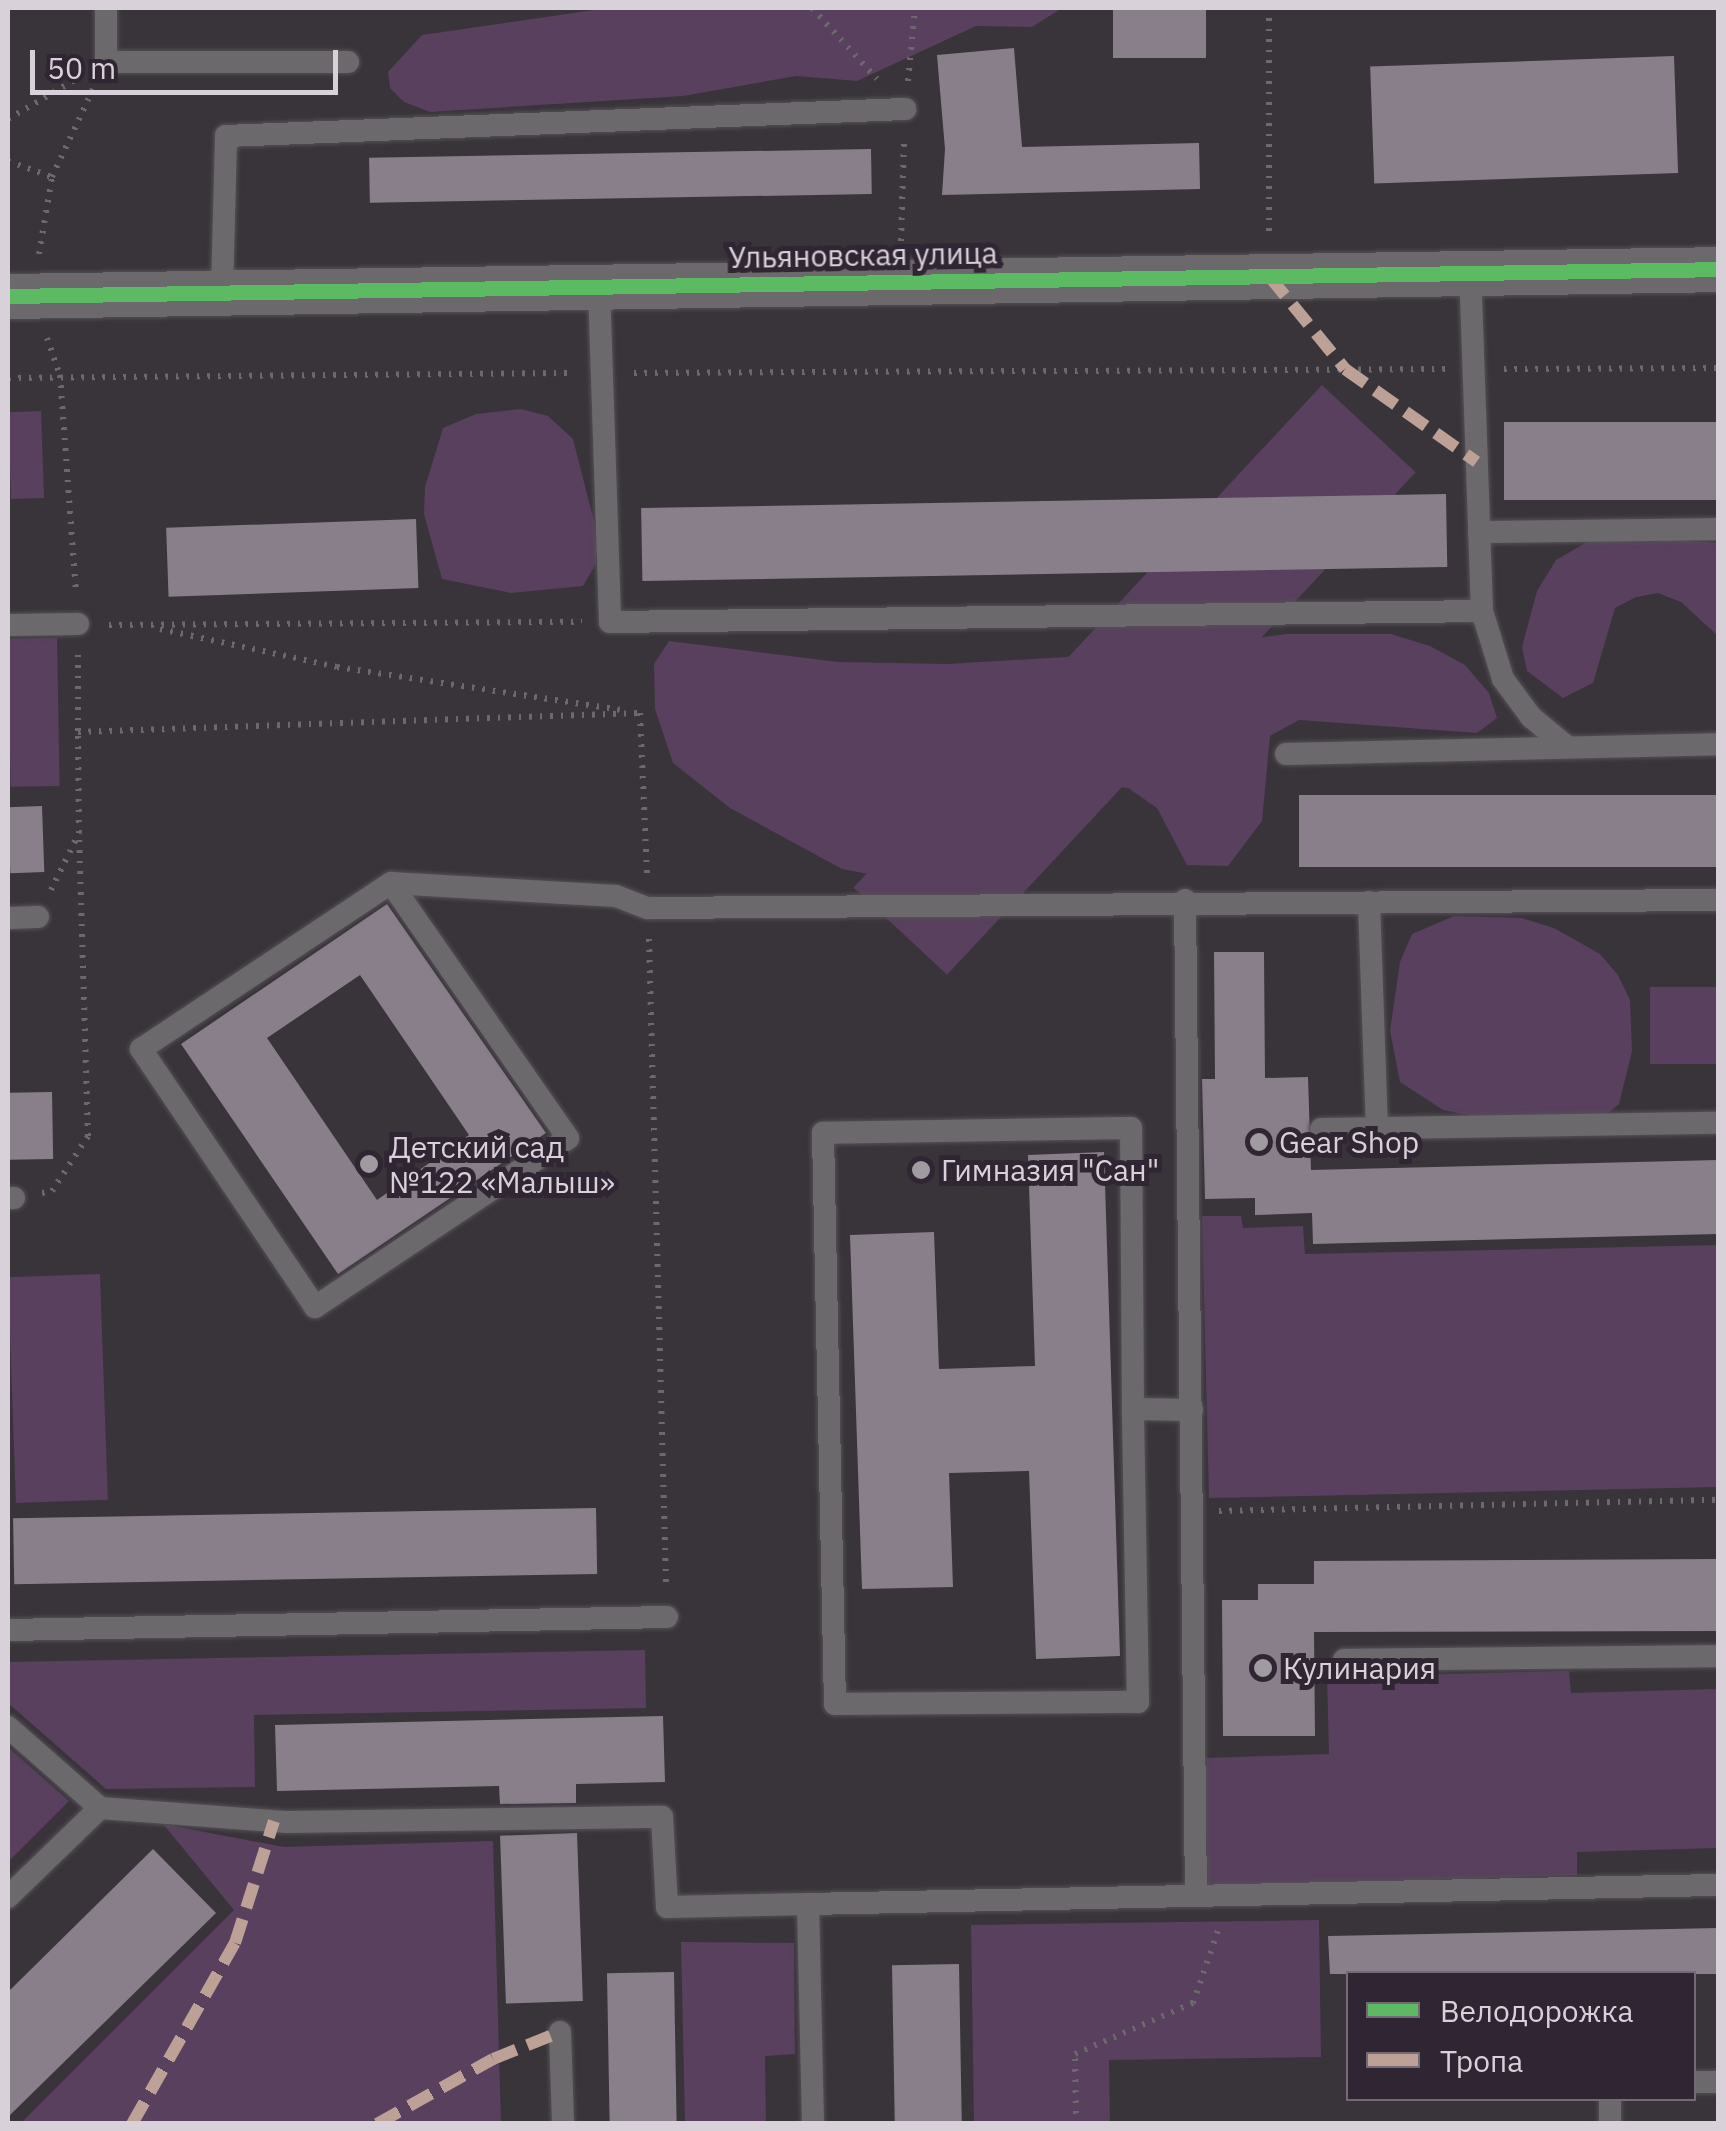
<!DOCTYPE html>
<meta charset="utf-8">
<style>
body{margin:0}
#map{position:relative;width:1726px;height:2131px;overflow:hidden;background:#39333a;font-family:"IBM Plex Sans",sans-serif}
div>[style]{position:absolute}
[style*='--x']{left:calc(var(--x)*1px);top:calc(var(--y)*1px);width:calc(var(--w)*1px);rotate:calc(var(--a)*1deg)}
.green>*{inset:0;background:#58405e;transform-origin:0 0}
.building>*{inset:0;background:#897f8b;transform-origin:0 0}
.path>*{height:6px;margin-top:-3px;transform-origin:0;background:repeating-linear-gradient(90deg,#6c696c 0 2.5px,transparent 0 10.5px)}
.roads{filter:drop-shadow(0 0 2px #555056) drop-shadow(0 0 2px #555056)}
.service>*{height:22px;margin:-11px;padding:0 11px;transform-origin:11px;border-radius:11px;background:#6c696d}
.minor>*{height:45px;margin:-22.5px;padding:0 22.5px;transform-origin:22.5px;border-radius:22.5px;background:#6c696d}
.quiet>*{height:12px;margin-top:-6px;transform-origin:0;background:repeating-linear-gradient(90deg,#bda197 0 25px,transparent 0 37px)}
.cycleway>*{height:15px;margin:-7.5px;padding:0 7.5px;transform-origin:7.5px;border-radius:7.5px;background:#5cba63}
.dots>*{width:28px;height:28px;translate:-50% -50%;box-sizing:border-box;border:5px solid #302633;border-radius:50%}
span{translate:-50% -50%;white-space:nowrap;text-align:center;line-height:1.15;-webkit-text-stroke:10px #302633;paint-order:stroke}
.street-label{font-size:30px;color:#d8d1d9}
.poi-label{font-size:30px;color:#d8d1d9}
.left{translate:0 -50%;text-align:left}
.frame{position:absolute;inset:0;border:10px solid #d8d1d9;pointer-events:none}
.legend{position:absolute;left:1346px;top:1971px;width:350px;height:130px;box-sizing:border-box;background:#302633;border:2px solid #736a75;margin:0;padding:12px 18px;list-style:none;font-size:30px;color:#d8d1d9}
.legend li{display:flex;align-items:center;gap:20px;height:50px}
.legend b{width:50px;border:2px solid #736a75}
.scale{position:absolute;left:30px;top:50px;width:308px;height:45px;box-sizing:border-box;border:5px solid #d8d1d9;border-top:0;padding-left:12px;font-size:30px;line-height:35px;white-space:nowrap;color:#d8d1d9;-webkit-text-stroke:8px #302633;paint-order:stroke}
</style>
<div id="map">
<div class="green">
<i style="clip-path:polygon(608px 8px,1062px 8px,1032px 27px,976px 26px,857px 81px,796px 76px,683px 96px,430px 112px,404px 102px,390px 88px,388px 72px,422px 35px)"></i>
<i style="left:1322px;top:385px;width:128px;height:687px;rotate:43deg"></i>
<i style="clip-path:polygon(521px 409px,548px 416px,573px 439px,597px 533px,596px 564px,583px 586px,511px 593px,442px 579px,424px 514px,425px 487px,443px 428px,476px 414px)"></i>
<i style="left:41px;top:411px;width:87px;height:33px;rotate:88deg"></i>
<i style="clip-path:polygon(1630px 537px,1718px 543px,1718px 636px,1681px 602px,1658px 593px,1636px 597px,1615px 608px,1593px 683px,1563px 698px,1527px 671px,1522px 647px,1537px 591px,1556px 560px,1594px 538px)"></i>
<i style="clip-path:polygon(1286px 634px,1391px 634px,1430px 646px,1465px 665px,1489px 693px,1497px 718px,1477px 733px,1299px 720px,1270px 736px,1262px 821px,1228px 866px,1187px 865px,1157px 808px,1128px 788px,1080px 782px,1042px 796px,938px 868px,894px 879px,842px 869px,730px 808px,673px 763px,655px 709px,654px 664px,669px 641px,838px 662px,948px 664px,1163px 651px)"></i>
<i style="left:57px;top:638px;width:148px;height:49px;rotate:89deg"></i>
<i style="clip-path:polygon(1454px 916px,1522px 918px,1554px 928px,1600px 954px,1618px 975px,1630px 1000px,1632px 1051px,1619px 1104px,1607px 1114px,1483px 1118px,1443px 1110px,1400px 1082px,1390px 1031px,1400px 962px,1412px 934px)"></i>
<i style="left:1650px;top:987px;width:68px;height:77px"></i>
<i style="clip-path:polygon(1202px 1216px,1241px 1216px,1243px 1228px,1303px 1226px,1305px 1254px,1718px 1245px,1718px 1487px,1209px 1498px)"></i>
<i style="left:100px;top:1274px;width:226px;height:92px;rotate:88deg"></i>
<i style="clip-path:polygon(645px 1650px,646px 1708px,254px 1715px,255px 1787px,106px 1789px,8px 1703px,8px 1662px)"></i>
<i style="clip-path:polygon(1569px 1671px,1571px 1693px,1718px 1689px,1718px 1848px,1577px 1852px,1577px 1875px,1208px 1887px,1204px 1758px,1329px 1754px,1327px 1677px)"></i>
<i style="clip-path:polygon(8px 1747px,69px 1801px,8px 1862px)"></i>
<i style="clip-path:polygon(163px 1824px,284px 1847px,493px 1841px,501px 2123px,20px 2124px,234px 1910px)"></i>
<i style="clip-path:polygon(1319px 1920px,1321px 2057px,1109px 2060px,1110px 2123px,974px 2123px,971px 1925px)"></i>
<i style="clip-path:polygon(681px 1942px,794px 1943px,795px 2054px,765px 2056px,766px 2123px,685px 2123px)"></i>
</div>
<div class="building">
<i style="left:1113px;top:8px;width:93px;height:50px"></i>
<i style="clip-path:polygon(1014px 48px,1022px 147px,1199px 143px,1200px 189px,942px 195px,945px 149px,937px 55px)"></i>
<i style="left:1674px;top:56px;width:117px;height:304px;rotate:88deg"></i>
<i style="left:871px;top:149px;width:45px;height:502px;rotate:89deg"></i>
<i style="left:1718px;top:422px;width:78px;height:214px;rotate:90deg"></i>
<i style="left:1446px;top:494px;width:73px;height:805px;rotate:89deg"></i>
<i style="left:416px;top:519px;width:69px;height:250px;rotate:88deg"></i>
<i style="left:1718px;top:795px;width:72px;height:419px;rotate:90deg"></i>
<i style="left:42px;top:806px;width:66px;height:34px;rotate:88deg"></i>
<i style="clip-path:polygon(evenodd,387px 904px,546px 1133px,338px 1274px,181px 1044px,387px 904px,360px 975px,469px 1135px,377px 1200px,267px 1038px,360px 975px)"></i>
<i style="clip-path:polygon(1214px 952px,1264px 952px,1265px 1078px,1308px 1077px,1311px 1170px,1718px 1160px,1718px 1234px,1313px 1244px,1312px 1213px,1255px 1215px,1255px 1198px,1205px 1199px,1202px 1079px,1215px 1079px)"></i>
<i style="left:52px;top:1092px;width:67px;height:44px;rotate:89deg"></i>
<i style="clip-path:polygon(1104px 1152px,1120px 1656px,1036px 1659px,1029px 1471px,949px 1473px,953px 1587px,862px 1589px,850px 1235px,934px 1232px,939px 1369px,1035px 1366px,1028px 1155px)"></i>
<i style="left:596px;top:1508px;width:66px;height:583px;rotate:89deg"></i>
<i style="clip-path:polygon(1718px 1559px,1718px 1631px,1314px 1632px,1315px 1736px,1223px 1736px,1222px 1600px,1258px 1600px,1258px 1584px,1314px 1584px,1314px 1561px)"></i>
<i style="clip-path:polygon(663px 1716px,665px 1782px,576px 1784px,576px 1803px,500px 1804px,499px 1786px,277px 1791px,275px 1725px)"></i>
<i style="left:577px;top:1833px;width:168px;height:77px;rotate:88deg"></i>
<i style="clip-path:polygon(153px 1849px,216px 1913px,8px 2117px,8px 1992px)"></i>
<i style="clip-path:polygon(1718px 1928px,1718px 1974px,1330px 1974px,1328px 1936px)"></i>
<i style="left:959px;top:1964px;width:160px;height:67px;rotate:89deg"></i>
<i style="left:674px;top:1972px;width:152px;height:67px;rotate:89deg"></i>
</div>
<div class="path">
<i style="--x:812;--y:8;--w:96;--a:47.5"></i>
<i style="--x:1269;--y:8;--w:228;--a:90"></i>
<i style="--x:908;--y:81;--w:73;--a:-84.5"></i>
<i style="--x:8;--y:119;--w:83;--a:-30.3"></i>
<i style="--x:8;--y:161;--w:47;--a:20"></i>
<i style="--x:901;--y:241;--w:103;--a:-88.3"></i>
<i style="--x:39;--y:254;--w:78;--a:-80.4"></i>
<i style="--x:52;--y:177;--w:99;--a:-65"></i>
<i style="--x:47;--y:338;--w:39;--a:71"></i>
<i style="--x:60;--y:375;--w:219;--a:85.8"></i>
<i style="--x:1504;--y:369;--w:214;--a:-0.3"></i>
<i style="--x:634;--y:373;--w:812;--a:-0.28"></i>
<i style="--x:8;--y:378;--w:563;--a:-0.51"></i>
<i style="--x:109;--y:625;--w:473;--a:-0.4"></i>
<i style="--x:160;--y:629;--w:181;--a:12.1"></i>
<i style="--x:337;--y:667;--w:286;--a:8.6"></i>
<i style="--x:78;--y:655;--w:77;--a:90"></i>
<i style="--x:78;--y:732;--w:562;--a:-1.94"></i>
<i style="--x:640;--y:713;--w:163;--a:87.5"></i>
<i style="--x:51;--y:890;--w:64;--a:-63.8"></i>
<i style="--x:79;--y:833;--w:101;--a:-90.6"></i>
<i style="--x:649;--y:939;--w:647;--a:88.49"></i>
<i style="--x:42;--y:1193;--w:10;--a:-11"></i>
<i style="--x:52;--y:1191;--w:66;--a:-56.8"></i>
<i style="--x:88;--y:1136;--w:303;--a:-91.7"></i>
<i style="--x:1219;--y:1511;--w:499;--a:-1.3"></i>
<i style="--x:1076;--y:2124;--w:70;--a:-90.8"></i>
<i style="--x:1075;--y:2054;--w:129;--a:-23.4"></i>
<i style="--x:1193;--y:2003;--w:83;--a:-70.9"></i>
</div>
<div class="roads">
<div class="service">
<i style="--x:106;--y:8;--w:54;--a:90"></i>
<i style="--x:106;--y:62;--w:242;--a:0"></i>
<i style="--x:599;--y:287;--w:335;--a:88.1"></i>
<i style="--x:610;--y:622;--w:872;--a:-0.72"></i>
<i style="--x:1482;--y:611;--w:338;--a:-92"></i>
<i style="--x:222;--y:292;--w:156;--a:-88.5"></i>
<i style="--x:226;--y:136;--w:680;--a:-2.28"></i>
<i style="--x:1479;--y:532;--w:239;--a:-0.7"></i>
<i style="--x:1482;--y:611;--w:71;--a:72.8"></i>
<i style="--x:1503;--y:679;--w:47;--a:53.6"></i>
<i style="--x:1531;--y:717;--w:44;--a:39.5"></i>
<i style="--x:8;--y:625;--w:70;--a:-0.8"></i>
<i style="--x:1286;--y:754;--w:432;--a:-1.3"></i>
<i style="--x:391;--y:883;--w:300;--a:146.4"></i>
<i style="--x:141;--y:1049;--w:311;--a:56"></i>
<i style="--x:315;--y:1307;--w:304;--a:-33.7"></i>
<i style="--x:568;--y:1138;--w:310;--a:-124.8"></i>
<i style="--x:391;--y:883;--w:225;--a:3.3"></i>
<i style="--x:616;--y:896;--w:34;--a:21"></i>
<i style="--x:648;--y:908;--w:1070;--a:-0.43"></i>
<i style="--x:1185;--y:900;--w:996;--a:89.37"></i>
<i style="--x:1369;--y:902;--w:226;--a:88"></i>
<i style="--x:8;--y:918;--w:30;--a:-2"></i>
<i style="--x:1321;--y:1129;--w:397;--a:-0.9"></i>
<i style="--x:8;--y:1198;--w:6;--a:0"></i>
<i style="--x:1133;--y:1409;--w:281;--a:-90.4"></i>
<i style="--x:1131;--y:1128;--w:308;--a:179.1"></i>
<i style="--x:823;--y:1133;--w:571;--a:88.8"></i>
<i style="--x:835;--y:1704;--w:303;--a:-0.4"></i>
<i style="--x:1138;--y:1702;--w:293;--a:-91"></i>
<i style="--x:1133;--y:1409;--w:59;--a:1"></i>
<i style="--x:8;--y:1630;--w:659;--a:-1.13"></i>
<i style="--x:1344;--y:1660;--w:374;--a:-0.6"></i>
<i style="--x:8;--y:1727;--w:123;--a:41.4"></i>
<i style="--x:100;--y:1808;--w:188;--a:4.3"></i>
<i style="--x:287;--y:1822;--w:375;--a:-0.8"></i>
<i style="--x:662;--y:1817;--w:90;--a:86.8"></i>
<i style="--x:667;--y:1907;--w:141;--a:-1.2"></i>
<i style="--x:808;--y:1904;--w:220;--a:88.7"></i>
<i style="--x:8;--y:1897;--w:128;--a:-44.1"></i>
<i style="--x:808;--y:1904;--w:910;--a:-1.2"></i>
<i style="--x:560;--y:2032;--w:92;--a:88.1"></i>
<i style="--x:1694;--y:2082;--w:24;--a:0"></i>
<i style="--x:1610;--y:2098;--w:26;--a:90"></i>
</div>
<div class="minor">
<i style="--x:8;--y:296;--w:1710;--a:-0.9"></i>
</div>
</div>
<div class="quiet">
<i style="--x:1269;--y:276;--w:120;--a:50.7"></i>
<i style="--x:1345;--y:369;--w:161;--a:35.2"></i>
<i style="--x:132;--y:2124;--w:208;--a:-60.4"></i>
<i style="--x:235;--y:1943;--w:128;--a:-72.3"></i>
<i style="--x:377;--y:2124;--w:133;--a:-29.3"></i>
<i style="--x:493;--y:2059;--w:72;--a:-21.9"></i>
</div>
<div class="cycleway">
<i style="--x:8;--y:296;--w:1710;--a:-0.9"></i>
</div>
<div class="dots">
<i style="left:1259px;top:1142px;background:#a09aa1"></i>
<i style="left:369px;top:1164px;background:#a09aa1"></i>
<i style="left:921px;top:1170px;background:#a09aa1"></i>
<i style="left:1263px;top:1668px;background:#a09aa1"></i>
</div>
<div class="street-label">
<span style="left:863px;top:255px;rotate:-1deg">Ульяновская улица</span>
</div>
<div class="poi-label">
<span class="left" style="left:1279px;top:1142px">Gear Shop</span>
<span class="left" style="left:389px;top:1164px">Детский сад<br>№122 «Малыш»</span>
<span class="left" style="left:941px;top:1170px">Гимназия "Сан"</span>
<span class="left" style="left:1283px;top:1668px">Кулинария</span>
</div>
<div class="frame"></div>
<ul class="legend">
<li><b style="height:12px;background:#5cba63"></b>Велодорожка</li>
<li><b style="height:12px;background:#bda197"></b>Тропа</li>
</ul>
<div class="scale">50 m</div>
</div>
